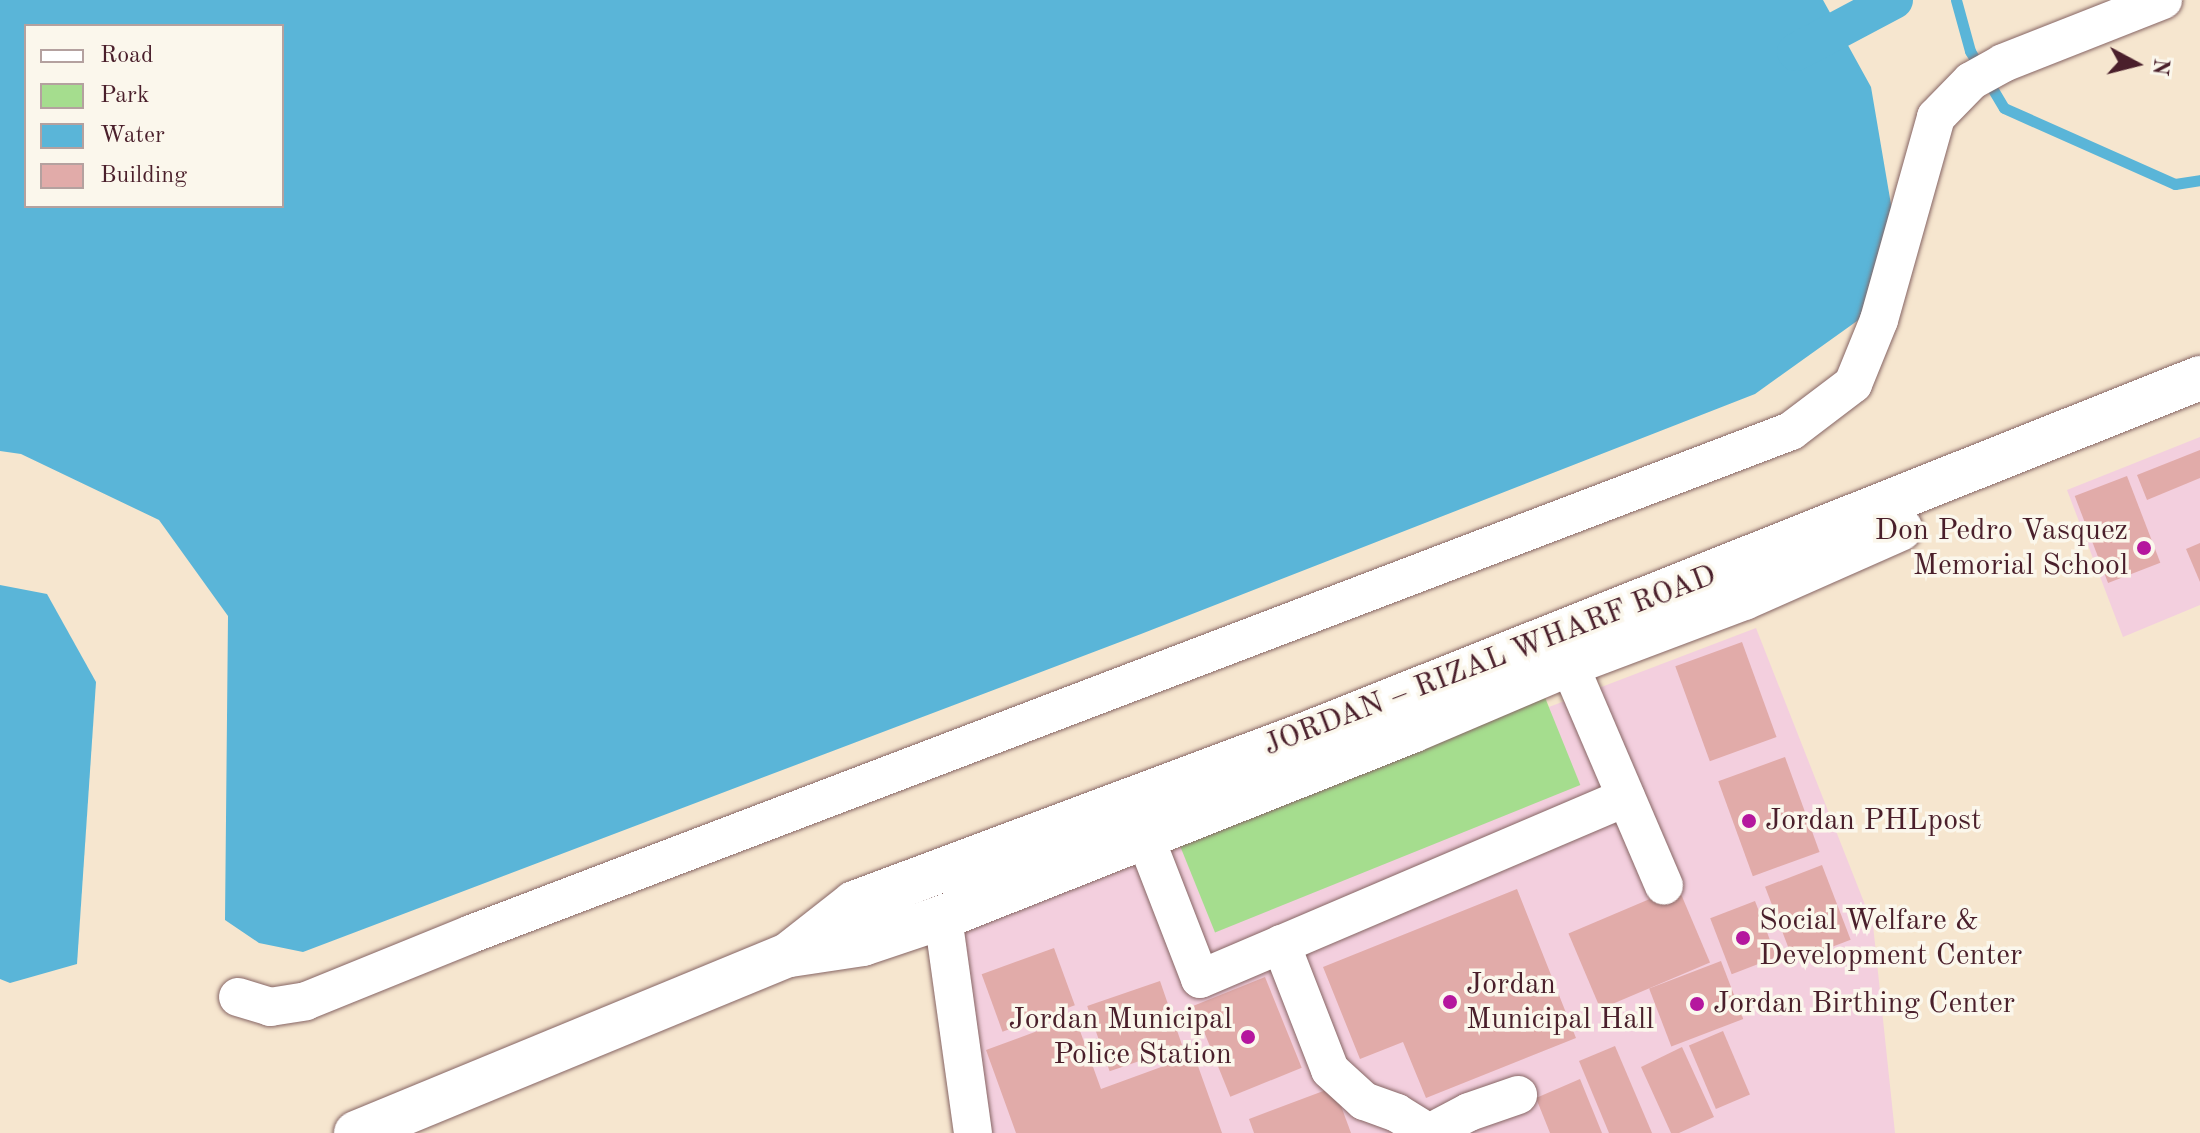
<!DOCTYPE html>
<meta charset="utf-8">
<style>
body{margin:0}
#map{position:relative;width:2200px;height:1133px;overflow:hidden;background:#f6e6cf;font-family:"Old Standard TT",serif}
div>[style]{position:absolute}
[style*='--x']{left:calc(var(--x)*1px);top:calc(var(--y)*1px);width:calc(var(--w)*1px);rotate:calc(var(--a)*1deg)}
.built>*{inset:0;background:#f3cfde}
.green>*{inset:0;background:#a5dd8e;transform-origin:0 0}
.water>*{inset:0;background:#5ab5d8}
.stream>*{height:11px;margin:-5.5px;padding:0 5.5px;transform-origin:5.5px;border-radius:5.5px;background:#5ab5d8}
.canal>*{height:38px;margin:-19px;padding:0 19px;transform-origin:19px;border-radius:19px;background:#5ab5d8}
.building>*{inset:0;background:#e1aba9;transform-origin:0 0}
.roads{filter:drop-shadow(0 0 2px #866564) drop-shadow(0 0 2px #866564)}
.minor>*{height:38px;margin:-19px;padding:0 19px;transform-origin:19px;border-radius:19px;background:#fff}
.major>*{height:44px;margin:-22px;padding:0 22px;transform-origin:22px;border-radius:22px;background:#fff}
.dots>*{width:22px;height:22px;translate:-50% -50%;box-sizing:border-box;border:4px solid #fbf7ec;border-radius:50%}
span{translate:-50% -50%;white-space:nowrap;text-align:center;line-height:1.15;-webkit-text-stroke:7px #fbf7ec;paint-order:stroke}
.poi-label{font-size:30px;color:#4a1f2b}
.right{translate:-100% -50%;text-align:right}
.left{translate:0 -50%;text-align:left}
.street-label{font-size:30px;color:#4a1f2b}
.legend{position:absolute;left:24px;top:24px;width:260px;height:184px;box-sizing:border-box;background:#fbf7ec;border:2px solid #b4a19f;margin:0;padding:10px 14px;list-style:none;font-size:24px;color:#4a1f2b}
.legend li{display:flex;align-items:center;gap:16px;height:40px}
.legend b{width:40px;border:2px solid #b4a19f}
.north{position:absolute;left:2096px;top:24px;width:80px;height:80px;-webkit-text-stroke:6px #fbf7ec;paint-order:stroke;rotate:97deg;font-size:22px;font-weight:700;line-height:32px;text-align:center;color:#4a1f2b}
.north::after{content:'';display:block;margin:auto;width:28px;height:36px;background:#4a1f2b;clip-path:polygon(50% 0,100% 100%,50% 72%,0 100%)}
</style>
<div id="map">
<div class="built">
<i style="clip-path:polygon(2200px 437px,2200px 605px,2123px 637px,2067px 490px)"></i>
<i style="clip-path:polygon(1756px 628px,1873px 925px,1895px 1133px,984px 1133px,952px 935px)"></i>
</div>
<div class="green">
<i style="left:1544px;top:695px;width:97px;height:394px;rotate:68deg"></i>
</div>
<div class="water">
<i style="clip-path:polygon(evenodd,0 0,1823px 0,1871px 87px,1894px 222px,1871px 311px,1755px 394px,1141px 634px,303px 952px,259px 943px,225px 920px,228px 616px,159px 520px,21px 454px,0 451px,0 0,26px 26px,282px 26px,282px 206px,26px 206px,26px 26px)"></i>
<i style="clip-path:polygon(0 585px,47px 594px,96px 682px,77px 964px,10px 983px,0 979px)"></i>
</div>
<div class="stream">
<i style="--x:1956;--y:0;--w:53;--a:74.6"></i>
<i style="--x:1970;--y:51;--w:66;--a:59.2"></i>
<i style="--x:2004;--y:108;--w:187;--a:24"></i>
<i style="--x:2175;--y:184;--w:25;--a:-9"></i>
</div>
<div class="canal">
<i style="--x:1796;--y:52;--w:111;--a:-28"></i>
</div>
<div class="building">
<i style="clip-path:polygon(2200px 450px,2200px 478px,2147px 500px,2137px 475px)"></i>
<i style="left:2127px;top:476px;width:93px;height:56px;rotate:69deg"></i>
<i style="clip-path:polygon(2200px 543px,2200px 582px,2186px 549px)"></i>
<i style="left:1742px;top:642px;width:101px;height:71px;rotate:70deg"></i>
<i style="left:1785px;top:757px;width:101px;height:71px;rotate:70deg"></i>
<i style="left:1822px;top:865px;width:80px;height:61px;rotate:69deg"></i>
<i style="left:1678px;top:887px;width:82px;height:119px;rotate:67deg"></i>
<i style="clip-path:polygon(1517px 889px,1576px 1038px,1426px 1098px,1403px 1042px,1360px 1059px,1323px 967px)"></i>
<i style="left:1755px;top:901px;width:60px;height:48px;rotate:69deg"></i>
<i style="left:1054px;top:948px;width:61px;height:77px;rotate:70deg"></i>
<i style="left:1721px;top:961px;width:62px;height:77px;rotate:69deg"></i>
<i style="left:1265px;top:977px;width:98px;height:77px;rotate:68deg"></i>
<i style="left:1160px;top:981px;width:69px;height:77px;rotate:71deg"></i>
<i style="clip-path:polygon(1075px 1017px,1101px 1089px,1194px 1055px,1222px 1133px,1016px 1133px,986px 1050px)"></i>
<i style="left:1723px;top:1031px;width:69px;height:37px;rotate:67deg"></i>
<i style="clip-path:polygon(1615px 1046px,1652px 1133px,1609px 1133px,1579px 1061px)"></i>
<i style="clip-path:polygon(1682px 1047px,1714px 1117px,1679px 1133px,1671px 1133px,1641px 1067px)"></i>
<i style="clip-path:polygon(1580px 1079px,1602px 1133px,1550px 1133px,1536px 1098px)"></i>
<i style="clip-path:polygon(1334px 1087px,1351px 1133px,1254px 1133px,1249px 1119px)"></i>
</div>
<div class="roads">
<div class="minor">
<i style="--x:1569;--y:664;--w:241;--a:66.8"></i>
<i style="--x:1145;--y:837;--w:152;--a:68.8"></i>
<i style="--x:1200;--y:979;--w:463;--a:-23.1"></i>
<i style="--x:943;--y:917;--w:218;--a:82.1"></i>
<i style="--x:1281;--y:944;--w:135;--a:68.7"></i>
<i style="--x:1330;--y:1070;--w:46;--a:42.4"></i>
<i style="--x:1364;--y:1101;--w:35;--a:20"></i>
<i style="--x:1397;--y:1113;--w:38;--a:32"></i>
<i style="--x:238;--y:997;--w:34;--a:17"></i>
<i style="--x:270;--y:1007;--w:36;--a:-9"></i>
<i style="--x:306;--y:1001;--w:178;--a:-22.1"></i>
<i style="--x:471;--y:934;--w:1413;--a:-20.86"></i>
<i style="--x:1791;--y:431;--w:78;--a:-37.2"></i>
<i style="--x:1853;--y:384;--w:69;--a:-67.9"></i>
<i style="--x:1879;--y:320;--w:211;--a:-74.3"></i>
<i style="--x:1936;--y:117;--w:50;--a:-45.8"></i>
<i style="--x:1971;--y:81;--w:37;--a:-29"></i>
<i style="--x:2003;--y:63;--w:172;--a:-21.5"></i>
<i style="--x:1429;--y:1133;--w:45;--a:-27.7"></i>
<i style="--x:1469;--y:1112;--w:52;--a:-19.1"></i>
</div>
<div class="major">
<i style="--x:790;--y:955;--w:74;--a:-8.6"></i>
<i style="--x:863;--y:944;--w:84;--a:-18.6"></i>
<i style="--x:943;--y:917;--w:505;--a:-21.63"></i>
<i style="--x:1412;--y:731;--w:171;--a:-23.1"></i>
<i style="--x:1569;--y:664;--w:187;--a:-20.7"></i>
<i style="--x:1744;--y:598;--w:171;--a:-23.9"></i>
<i style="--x:356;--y:1133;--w:467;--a:-22.4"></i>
<i style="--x:788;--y:955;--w:84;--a:-38.2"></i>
<i style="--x:854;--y:903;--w:493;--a:-20.5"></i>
<i style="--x:1316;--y:730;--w:952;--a:-21.71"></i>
</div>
</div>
<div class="dots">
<i style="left:2144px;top:548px;background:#b5179e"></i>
<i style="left:1749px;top:821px;background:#b5179e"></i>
<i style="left:1743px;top:938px;background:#b5179e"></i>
<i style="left:1450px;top:1002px;background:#b5179e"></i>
<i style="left:1697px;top:1004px;background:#b5179e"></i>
<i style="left:1248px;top:1037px;background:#b5179e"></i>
</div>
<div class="poi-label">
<span class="right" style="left:2128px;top:548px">Don Pedro Vasquez<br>Memorial School</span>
<span class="left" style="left:1765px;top:821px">Jordan PHLpost</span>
<span class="left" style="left:1759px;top:938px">Social Welfare &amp;<br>Development Center</span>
<span class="left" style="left:1466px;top:1002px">Jordan<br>Municipal Hall</span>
<span class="left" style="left:1713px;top:1004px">Jordan Birthing Center</span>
<span class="right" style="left:1232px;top:1037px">Jordan Municipal<br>Police Station</span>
</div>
<div class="street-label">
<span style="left:1490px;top:661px;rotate:-21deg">JORDAN – RIZAL WHARF ROAD</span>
</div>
<ul class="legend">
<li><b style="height:10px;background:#fff"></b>Road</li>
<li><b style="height:22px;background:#a5dd8e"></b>Park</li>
<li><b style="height:22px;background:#5ab5d8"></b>Water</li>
<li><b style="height:22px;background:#e1aba9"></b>Building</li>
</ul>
<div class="north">N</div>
</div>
